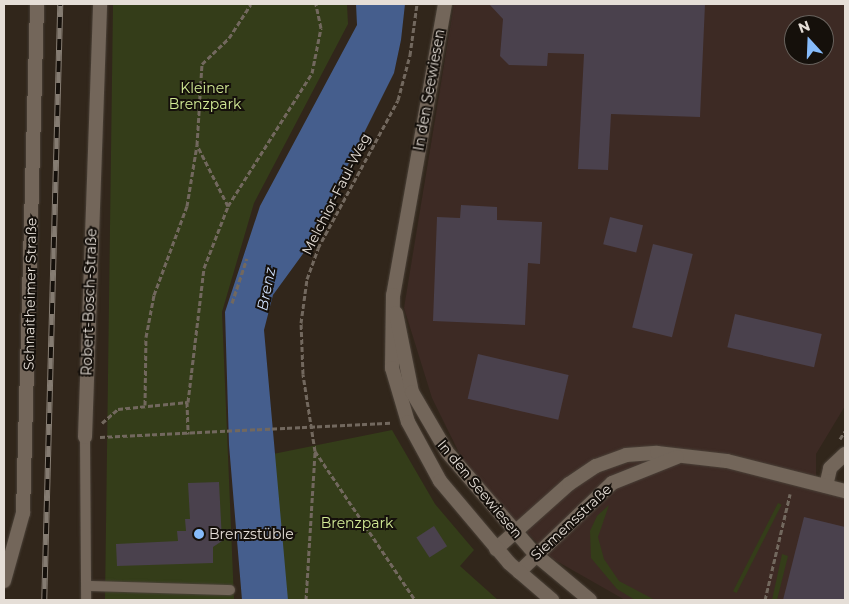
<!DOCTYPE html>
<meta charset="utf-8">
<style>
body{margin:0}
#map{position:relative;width:849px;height:604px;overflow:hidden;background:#31261b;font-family:Montserrat,sans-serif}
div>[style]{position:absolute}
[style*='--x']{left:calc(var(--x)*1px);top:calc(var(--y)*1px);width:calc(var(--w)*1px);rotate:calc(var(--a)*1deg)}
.industrial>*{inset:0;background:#3d2a24}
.green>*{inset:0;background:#343d19;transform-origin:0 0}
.water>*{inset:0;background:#455e8d}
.building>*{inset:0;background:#4a414d;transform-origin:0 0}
.path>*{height:3px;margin-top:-1.5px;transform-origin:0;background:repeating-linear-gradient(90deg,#72685e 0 5px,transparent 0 7.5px)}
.roads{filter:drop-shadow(0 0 1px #4a4138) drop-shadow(0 0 1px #4a4138)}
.service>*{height:10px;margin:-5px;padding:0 5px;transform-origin:5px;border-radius:5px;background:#73665a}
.minor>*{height:14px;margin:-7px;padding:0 7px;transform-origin:7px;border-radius:7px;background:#73665a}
.tertiary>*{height:14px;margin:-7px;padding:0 7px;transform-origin:7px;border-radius:7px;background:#73665a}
.rail>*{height:5.5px;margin-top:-2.75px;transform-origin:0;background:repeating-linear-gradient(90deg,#15100b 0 11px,#857c72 0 22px);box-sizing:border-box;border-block:1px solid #857c72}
.dots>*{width:14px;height:14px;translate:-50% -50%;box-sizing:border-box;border:2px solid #15100b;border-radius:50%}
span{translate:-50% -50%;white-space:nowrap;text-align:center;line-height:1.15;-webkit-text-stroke:4px #15100b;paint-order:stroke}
.park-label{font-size:14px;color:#d3eb96}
.street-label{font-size:14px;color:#e5ded7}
.poi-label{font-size:14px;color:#e5ded7}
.left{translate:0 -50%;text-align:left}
.water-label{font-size:15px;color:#cedffc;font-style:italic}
.frame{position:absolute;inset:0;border:5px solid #e5ded7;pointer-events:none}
.north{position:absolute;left:784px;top:15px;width:50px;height:50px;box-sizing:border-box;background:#15100b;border:1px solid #68625d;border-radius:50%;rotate:340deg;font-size:14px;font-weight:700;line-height:20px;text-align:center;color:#e5ded7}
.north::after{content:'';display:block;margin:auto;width:18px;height:22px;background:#86bbfb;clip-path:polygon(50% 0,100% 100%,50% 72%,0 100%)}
</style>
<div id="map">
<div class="industrial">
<i style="clip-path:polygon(evenodd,454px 4px,845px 4px,845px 406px,816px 454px,816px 483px,845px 491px,845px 600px,625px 600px,553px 559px,469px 473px,432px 398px,404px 308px,454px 4px,794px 25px,824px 25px,824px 55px,794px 55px,794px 25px)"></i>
</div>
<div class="green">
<i style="clip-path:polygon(113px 4px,347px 4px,348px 24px,254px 203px,222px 312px,234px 600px,105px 600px)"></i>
<i style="clip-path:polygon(392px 430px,435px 504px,474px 550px,460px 566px,498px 600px,286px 600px,273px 454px)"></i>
<i style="left:778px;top:503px;width:4px;height:99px;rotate:27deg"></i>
<i style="clip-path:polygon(609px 505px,598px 537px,604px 559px,619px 581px,655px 600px,635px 600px,617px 589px,591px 558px,590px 531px,597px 516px)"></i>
<i style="clip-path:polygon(782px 554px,788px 556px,777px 600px,772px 600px)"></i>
</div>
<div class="water">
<i style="clip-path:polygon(356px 4px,405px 4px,401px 40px,394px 73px,305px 251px,273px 295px,264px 330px,288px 600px,242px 600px,229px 445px,225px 312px,260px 206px,357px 25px)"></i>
</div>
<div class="building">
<i style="clip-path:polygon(489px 4px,705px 4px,700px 117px,611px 114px,608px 170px,578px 169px,584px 54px,548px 53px,547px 66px,509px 65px,500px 56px,503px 19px)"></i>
<i style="clip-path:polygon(461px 205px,497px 207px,497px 220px,542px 222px,540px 264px,528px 263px,525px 325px,433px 321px,437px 217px,460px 218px)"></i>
<i style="left:610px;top:217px;width:34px;height:28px;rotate:14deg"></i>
<i style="left:653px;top:244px;width:41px;height:86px;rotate:14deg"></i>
<i style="left:735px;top:314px;width:89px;height:34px;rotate:13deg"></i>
<i style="left:478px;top:354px;width:93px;height:46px;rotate:13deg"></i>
<i style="clip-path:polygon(219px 482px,222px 541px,213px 547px,213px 563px,117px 566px,116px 544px,178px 541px,177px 531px,186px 531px,185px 519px,190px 519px,188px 483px)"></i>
<i style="clip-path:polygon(804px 517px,845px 527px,845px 600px,783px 600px)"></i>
<i style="left:434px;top:526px;width:24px;height:21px;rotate:57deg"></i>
</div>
<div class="path">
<i style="--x:228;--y:206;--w:68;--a:-116.9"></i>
<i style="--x:197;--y:145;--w:81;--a:-86.5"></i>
<i style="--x:202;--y:64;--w:37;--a:-44"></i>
<i style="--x:229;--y:38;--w:40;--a:-57.1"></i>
<i style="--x:232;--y:303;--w:47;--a:-71.6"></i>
<i style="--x:187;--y:402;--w:32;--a:88"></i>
<i style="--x:145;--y:405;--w:68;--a:-89.2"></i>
<i style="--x:146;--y:337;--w:43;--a:-79.2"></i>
<i style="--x:154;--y:295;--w:95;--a:-69.7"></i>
<i style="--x:187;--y:206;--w:62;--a:-80.7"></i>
<i style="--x:102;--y:423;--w:21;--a:-41"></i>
<i style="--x:118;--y:409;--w:70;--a:-5.7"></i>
<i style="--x:188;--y:402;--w:135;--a:-83.2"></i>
<i style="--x:204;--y:268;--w:66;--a:-68.8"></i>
<i style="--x:228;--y:206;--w:157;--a:-57.7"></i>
<i style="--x:312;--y:73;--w:46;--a:-78.7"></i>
<i style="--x:321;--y:28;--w:25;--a:-102"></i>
<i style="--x:100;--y:437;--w:291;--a:-2.8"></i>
<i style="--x:840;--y:439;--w:9;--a:-58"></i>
<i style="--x:315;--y:451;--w:179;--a:56.1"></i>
<i style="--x:306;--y:600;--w:149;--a:-86.5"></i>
<i style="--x:315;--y:451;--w:78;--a:-98.9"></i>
<i style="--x:303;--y:374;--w:51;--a:-92.2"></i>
<i style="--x:301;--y:323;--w:44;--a:-82.2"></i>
<i style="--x:307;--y:279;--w:33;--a:-70"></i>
<i style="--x:318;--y:248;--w:168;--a:-61.6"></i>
<i style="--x:398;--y:100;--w:47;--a:-75.1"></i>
<i style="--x:410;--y:55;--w:51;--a:-82.2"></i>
<i style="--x:765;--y:600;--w:109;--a:-76.7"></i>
</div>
<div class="roads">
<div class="service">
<i style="--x:85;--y:437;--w:163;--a:89.6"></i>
<i style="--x:87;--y:586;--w:143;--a:1.6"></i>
</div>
<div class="minor">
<i style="--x:85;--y:437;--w:433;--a:-88"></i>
<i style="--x:826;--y:486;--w:18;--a:-77"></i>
<i style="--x:830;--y:468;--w:21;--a:-43"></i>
<i style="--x:496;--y:549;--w:98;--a:-41.7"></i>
<i style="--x:569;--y:484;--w:32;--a:-34"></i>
<i style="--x:596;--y:466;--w:32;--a:-20"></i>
<i style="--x:626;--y:455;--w:31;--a:-4"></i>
<i style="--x:657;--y:453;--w:70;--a:6.5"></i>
<i style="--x:727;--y:461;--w:122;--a:14.3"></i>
<i style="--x:519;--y:572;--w:129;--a:-43.7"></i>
<i style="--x:612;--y:483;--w:70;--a:-21.8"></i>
</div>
<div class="tertiary">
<i style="--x:445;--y:4;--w:296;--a:100.1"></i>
<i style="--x:393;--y:295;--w:73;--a:90.8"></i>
<i style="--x:392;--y:368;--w:56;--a:73.5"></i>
<i style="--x:408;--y:422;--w:67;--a:61.5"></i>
<i style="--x:440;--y:481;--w:107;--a:49.9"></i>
<i style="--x:509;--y:563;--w:57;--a:40.7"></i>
<i style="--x:396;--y:313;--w:81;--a:78.6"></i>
<i style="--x:412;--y:392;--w:69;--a:59.7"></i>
<i style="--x:447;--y:452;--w:136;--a:49.2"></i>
<i style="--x:536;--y:555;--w:70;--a:39.8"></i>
<i style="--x:4;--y:581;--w:71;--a:-74.4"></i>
<i style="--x:23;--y:513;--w:509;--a:-88.42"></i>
</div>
</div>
<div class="rail">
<i style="--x:44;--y:600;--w:596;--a:-88.46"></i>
</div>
<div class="dots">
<i style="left:199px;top:534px;background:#86bbfb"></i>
</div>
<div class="park-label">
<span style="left:205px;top:96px">Kleiner<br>Brenzpark</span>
<span style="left:357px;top:523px">Brenzpark</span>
</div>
<div class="street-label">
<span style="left:429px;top:90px;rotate:-80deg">In den Seewiesen</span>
<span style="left:336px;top:194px;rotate:-63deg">Melchior-Faul-Weg</span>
<span style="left:30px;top:294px;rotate:-89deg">Schnaitheimer Straße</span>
<span style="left:89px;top:302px;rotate:-88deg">Robert-Bosch-Straße</span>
<span style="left:480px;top:489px;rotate:50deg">In den Seewiesen</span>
<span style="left:571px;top:522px;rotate:-43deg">Siemensstraße</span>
</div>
<div class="poi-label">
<span class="left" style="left:209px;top:534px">Brenzstüble</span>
</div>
<div class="water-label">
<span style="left:266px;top:289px;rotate:-79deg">Brenz</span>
</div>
<div class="frame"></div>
<div class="north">N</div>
</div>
